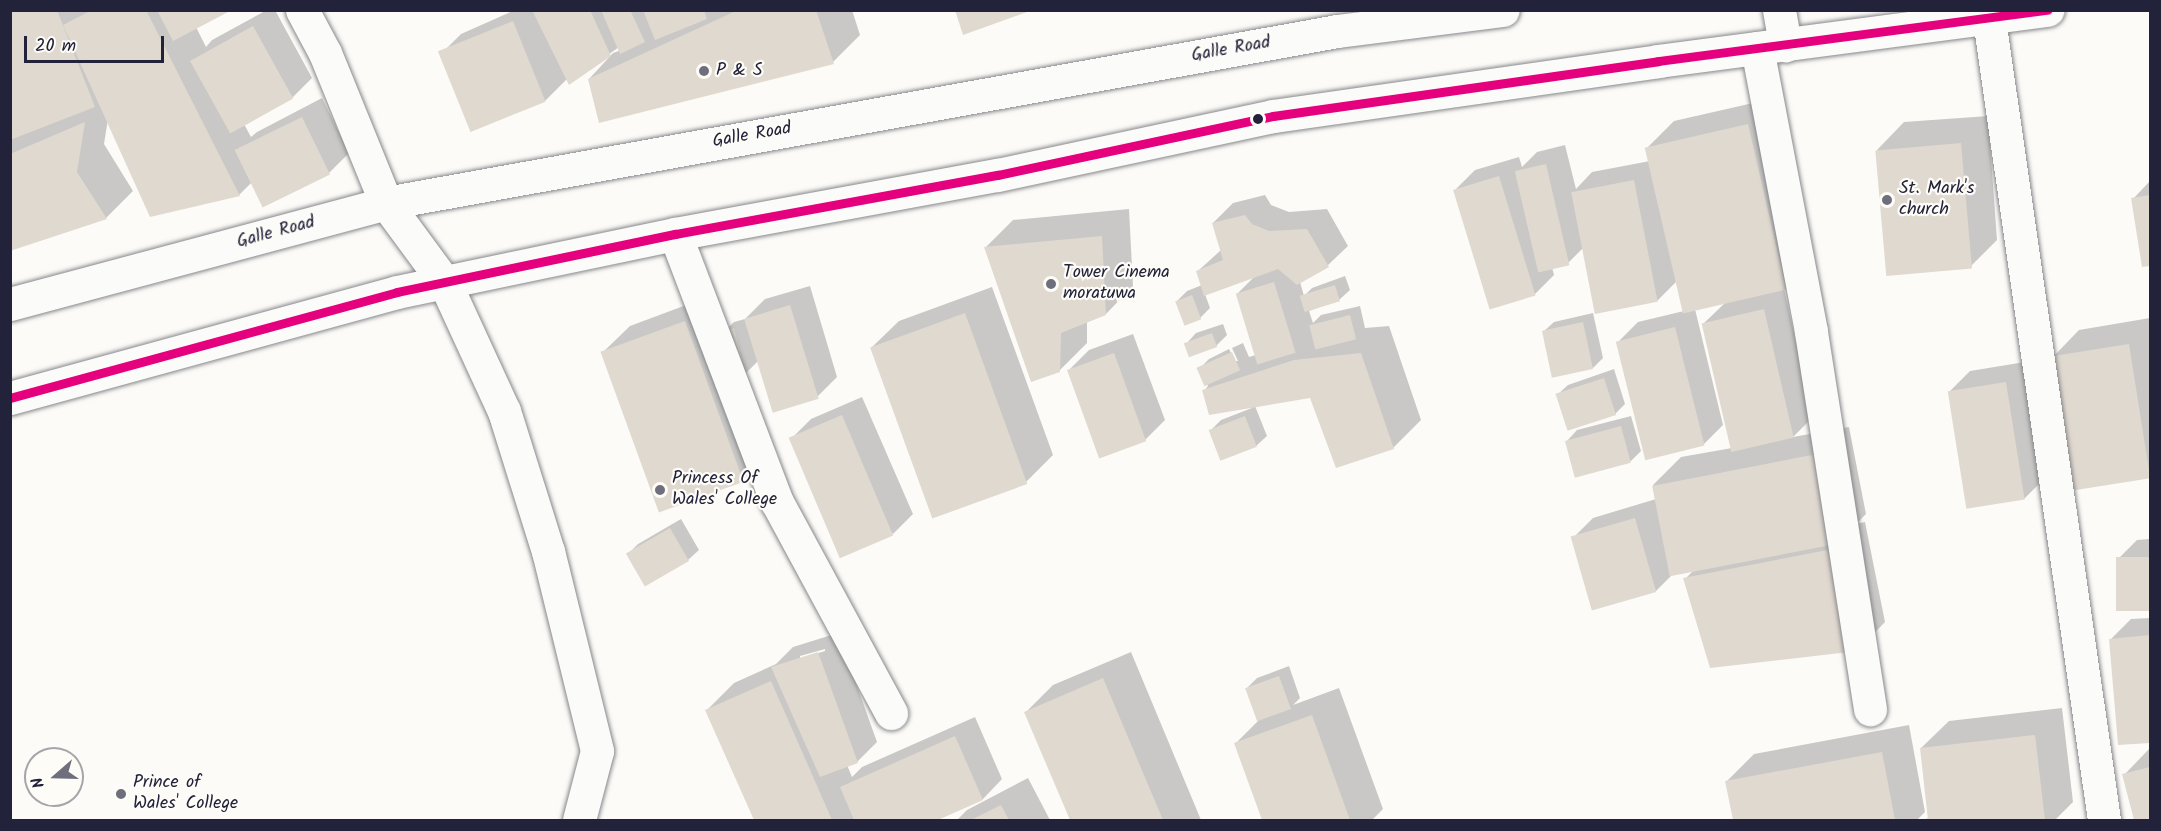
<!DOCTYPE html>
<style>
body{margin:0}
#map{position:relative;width:2161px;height:831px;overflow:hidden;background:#fcfbf8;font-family:Kalam,sans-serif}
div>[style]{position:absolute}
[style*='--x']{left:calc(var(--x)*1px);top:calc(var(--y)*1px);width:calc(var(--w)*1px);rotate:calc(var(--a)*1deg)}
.shadow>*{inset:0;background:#0003}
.building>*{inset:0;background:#e0d9cf;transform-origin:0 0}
.roads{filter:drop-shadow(0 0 2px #88888c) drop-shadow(0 0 2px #88888c)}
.minor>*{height:33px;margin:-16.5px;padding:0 16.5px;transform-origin:16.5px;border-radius:16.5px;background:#fbfbf9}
.highway>*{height:33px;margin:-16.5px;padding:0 16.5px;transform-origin:16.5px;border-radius:16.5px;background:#fbfbf9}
.bus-1>*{height:9px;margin:-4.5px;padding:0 4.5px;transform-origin:4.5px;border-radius:4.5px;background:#e5007d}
.dots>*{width:16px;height:16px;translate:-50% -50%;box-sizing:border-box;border:3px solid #fdfcf7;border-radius:50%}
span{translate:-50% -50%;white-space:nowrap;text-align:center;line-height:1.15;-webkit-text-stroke:4.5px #fdfcf7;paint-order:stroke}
.street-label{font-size:18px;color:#22223b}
.poi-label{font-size:18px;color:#22223b}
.left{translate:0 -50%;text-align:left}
.frame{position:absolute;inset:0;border:12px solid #22223b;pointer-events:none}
.north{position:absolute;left:24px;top:747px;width:60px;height:60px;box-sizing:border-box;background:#fdfcf7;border:2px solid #a5a5ac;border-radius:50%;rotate:250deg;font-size:16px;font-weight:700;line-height:24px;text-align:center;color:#22223b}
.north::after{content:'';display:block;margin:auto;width:21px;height:27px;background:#6e6e7d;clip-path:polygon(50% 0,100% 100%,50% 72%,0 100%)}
.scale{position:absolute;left:24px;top:36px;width:140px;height:27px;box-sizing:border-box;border:3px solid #22223b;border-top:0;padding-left:8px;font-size:18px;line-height:21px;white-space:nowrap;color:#22223b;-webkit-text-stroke:4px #fdfcf7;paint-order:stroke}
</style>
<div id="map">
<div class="shadow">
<i style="clip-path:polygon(10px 10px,229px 10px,196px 27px,206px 47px,212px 40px,267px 10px,275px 10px,312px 78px,292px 98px,244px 124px,251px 137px,257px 132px,322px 98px,349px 153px,329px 173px,252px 182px,239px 195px,108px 119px,104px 144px,133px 191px,106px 218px,10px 250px)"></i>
<i style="clip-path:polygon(515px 10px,852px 10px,860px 35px,833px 62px,589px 79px,613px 53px,621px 50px,619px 47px,569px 83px,567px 79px,545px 101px,441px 54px,461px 34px)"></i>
<i style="clip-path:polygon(1775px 98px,1813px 261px,1784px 289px,1813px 417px,1793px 437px,1849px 427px,1866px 514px,1856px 524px,1865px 522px,1885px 622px,1858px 650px,1685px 579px,1696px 568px,1675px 572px,1656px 591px,1573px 538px,1593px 518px,1656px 499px,1653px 485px,1681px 457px,1732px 448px,1703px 324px,1726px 302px,1695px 309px,1723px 425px,1703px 445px,1618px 342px,1638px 322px,1684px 311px,1677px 281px,1657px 301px,1583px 248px,1568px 263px,1552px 267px,1554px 275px,1534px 295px,1455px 190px,1475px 170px,1519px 157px,1522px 167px,1537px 152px,1565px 145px,1576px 189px,1592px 172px,1650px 161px,1647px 148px,1674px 121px)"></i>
<i style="clip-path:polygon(1988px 116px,1997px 240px,1970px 267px,1877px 150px,1904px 122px)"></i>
<i style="clip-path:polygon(2150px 181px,2150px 264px,2143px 266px,2133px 199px)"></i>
<i style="clip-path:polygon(1265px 195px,1271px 205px,1289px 212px,1327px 209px,1348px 246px,1328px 265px,1300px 282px,1304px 296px,1312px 288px,1345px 276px,1350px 290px,1339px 300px,1309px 311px,1313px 323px,1321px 315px,1360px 306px,1365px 328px,1389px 326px,1421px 420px,1393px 448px,1311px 397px,1255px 406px,1267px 436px,1256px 446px,1211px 430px,1221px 420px,1252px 408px,1204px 391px,1208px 386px,1199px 369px,1209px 359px,1229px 349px,1235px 361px,1238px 361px,1232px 348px,1243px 343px,1249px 357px,1256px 355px,1237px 294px,1256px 275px,1205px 294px,1210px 308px,1200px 318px,1177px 301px,1187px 291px,1202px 285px,1198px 271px,1221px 250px,1213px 223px,1233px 203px)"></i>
<i style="clip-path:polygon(1129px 209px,1133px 286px,1106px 314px,1087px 321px,1087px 343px,1059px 371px,986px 247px,1013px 220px)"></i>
<i style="clip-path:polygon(810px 286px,837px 377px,817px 397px,758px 361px,746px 373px,770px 452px,743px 479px,602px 353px,630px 326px,713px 295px,726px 330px,734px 322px,745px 319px,765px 299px)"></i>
<i style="clip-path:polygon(992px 287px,1053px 455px,1026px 482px,871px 348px,899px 321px)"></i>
<i style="clip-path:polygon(1593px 313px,1603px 358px,1593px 368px,1543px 332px,1554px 322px)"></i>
<i style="clip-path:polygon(2150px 318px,2150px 476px,2075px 489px,2052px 358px,2079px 330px)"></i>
<i style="clip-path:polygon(1223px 324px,1227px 335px,1216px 346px,1190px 355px,1186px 344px,1196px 333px)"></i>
<i style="clip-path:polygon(1133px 334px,1165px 420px,1145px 440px,1069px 370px,1089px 350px)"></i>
<i style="clip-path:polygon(2025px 362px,2044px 479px,2024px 499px,1950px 391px,1970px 371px)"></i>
<i style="clip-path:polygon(1614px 369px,1625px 404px,1615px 414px,1557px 395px,1568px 385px)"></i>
<i style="clip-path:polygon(862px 397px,913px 514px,893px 534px,791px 439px,811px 419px)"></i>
<i style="clip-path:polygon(1631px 416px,1641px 451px,1631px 461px,1576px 476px,1567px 441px,1577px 430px)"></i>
<i style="clip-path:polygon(681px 519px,699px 550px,688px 560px,646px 585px,628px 554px,638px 544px)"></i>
<i style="clip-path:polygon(2150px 539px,2150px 609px,2121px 611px,2117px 560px,2137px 540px)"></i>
<i style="clip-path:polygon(2150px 618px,2150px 741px,2119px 744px,2111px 639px,2131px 619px)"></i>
<i style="clip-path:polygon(evenodd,838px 633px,877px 742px,857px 762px,847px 765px,852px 777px,862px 767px,975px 717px,1002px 779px,983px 799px,934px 820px,756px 820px,707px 710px,734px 683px,776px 664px,793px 647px,838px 633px,825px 649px,825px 651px,800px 659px,800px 656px,825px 649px)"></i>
<i style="clip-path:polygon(1131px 652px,1201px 820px,1072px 820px,1026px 712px,1053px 685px)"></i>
<i style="clip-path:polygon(1289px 666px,1300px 698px,1293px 705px,1339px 688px,1383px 809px,1372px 820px,1264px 820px,1236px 743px,1259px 720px,1247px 688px,1257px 678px)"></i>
<i style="clip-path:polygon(2062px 708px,2073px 802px,2055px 820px,1920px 820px,1930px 818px,1921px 748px,1949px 721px)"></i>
<i style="clip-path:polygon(1909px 725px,1925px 812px,1917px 820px,1734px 820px,1727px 781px,1754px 754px)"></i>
<i style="clip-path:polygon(2150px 748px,2150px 820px,2136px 820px,2124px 775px)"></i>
<i style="clip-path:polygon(1028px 778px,1050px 820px,957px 820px,967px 810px)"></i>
</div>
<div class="building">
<i style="clip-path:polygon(10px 10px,57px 10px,95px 107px,10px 140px)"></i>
<i style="clip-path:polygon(92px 10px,146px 10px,240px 196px,150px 217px,63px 25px)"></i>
<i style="clip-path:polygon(157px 10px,232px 10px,173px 41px)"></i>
<i style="clip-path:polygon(532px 10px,590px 10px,611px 56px,569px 85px)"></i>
<i style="clip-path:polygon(601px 10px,630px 10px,645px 42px,620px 54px)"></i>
<i style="clip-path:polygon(643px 10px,704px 10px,707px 19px,655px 40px)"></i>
<i style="clip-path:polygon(738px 10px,816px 10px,834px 64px,599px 123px,588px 79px)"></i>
<i style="clip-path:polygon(955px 10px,1030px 10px,1030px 11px,963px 35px)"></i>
<i style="left:513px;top:21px;width:87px;height:81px;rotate:68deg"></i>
<i style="left:253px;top:26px;width:83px;height:72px;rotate:61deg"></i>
<i style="left:302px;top:117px;width:64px;height:75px;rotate:64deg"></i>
<i style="clip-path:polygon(85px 122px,77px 172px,107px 219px,10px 251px,10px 154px)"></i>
<i style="left:1748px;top:124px;width:170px;height:106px;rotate:77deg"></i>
<i style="left:1961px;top:143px;width:126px;height:86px;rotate:85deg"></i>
<i style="left:1546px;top:164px;width:104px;height:32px;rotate:77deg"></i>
<i style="left:1499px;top:176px;width:125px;height:48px;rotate:73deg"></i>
<i style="left:1634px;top:180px;width:124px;height:64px;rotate:79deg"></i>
<i style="clip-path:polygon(2150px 195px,2150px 266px,2142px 267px,2131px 198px)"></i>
<i style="clip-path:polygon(1245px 215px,1252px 224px,1269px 231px,1307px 229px,1329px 267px,1297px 285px,1278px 269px,1204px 296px,1196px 271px,1223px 260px,1212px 223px)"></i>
<i style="clip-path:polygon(1102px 236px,1106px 315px,1061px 333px,1060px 372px,1031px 382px,984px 247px)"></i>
<i style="left:1274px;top:282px;width:74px;height:40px;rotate:73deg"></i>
<i style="left:1335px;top:285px;width:17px;height:37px;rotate:73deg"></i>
<i style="left:1192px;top:295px;width:26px;height:18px;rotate:69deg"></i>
<i style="left:790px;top:305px;width:98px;height:48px;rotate:73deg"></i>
<i style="left:1764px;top:309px;width:132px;height:64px;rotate:77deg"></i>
<i style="left:965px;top:313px;width:182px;height:101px;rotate:70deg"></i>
<i style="left:1350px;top:315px;width:25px;height:42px;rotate:76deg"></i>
<i style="left:685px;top:321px;width:171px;height:90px;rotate:70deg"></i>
<i style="left:1583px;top:322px;width:48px;height:42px;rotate:78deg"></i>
<i style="left:1675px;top:327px;width:122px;height:61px;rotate:76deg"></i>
<i style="left:734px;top:328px;width:49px;height:13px;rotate:76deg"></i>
<i style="left:1212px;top:333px;width:15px;height:30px;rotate:70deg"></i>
<i style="left:2129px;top:344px;width:136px;height:80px;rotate:81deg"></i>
<i style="left:1232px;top:352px;width:20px;height:39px;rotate:66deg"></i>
<i style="left:1114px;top:353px;width:94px;height:50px;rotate:70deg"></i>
<i style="clip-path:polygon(1361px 353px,1394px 449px,1336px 468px,1310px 398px,1209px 415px,1202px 390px,1294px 360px)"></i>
<i style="left:1604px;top:378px;width:39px;height:51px;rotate:72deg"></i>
<i style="left:2006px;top:382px;width:119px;height:59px;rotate:81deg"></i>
<i style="left:842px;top:415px;width:131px;height:58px;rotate:67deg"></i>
<i style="left:1245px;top:416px;width:33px;height:39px;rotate:69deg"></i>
<i style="left:1621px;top:426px;width:38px;height:58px;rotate:75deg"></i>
<i style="left:1822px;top:453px;width:92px;height:173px;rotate:79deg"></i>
<i style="left:1635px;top:518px;width:77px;height:67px;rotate:74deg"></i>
<i style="left:670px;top:528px;width:38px;height:51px;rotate:60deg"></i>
<i style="clip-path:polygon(1838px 548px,1858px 651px,1710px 668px,1683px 578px)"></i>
<i style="left:2150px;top:557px;width:54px;height:34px;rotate:90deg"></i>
<i style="clip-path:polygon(2150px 635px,2150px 743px,2118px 745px,2109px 639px)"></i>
<i style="clip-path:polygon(818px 652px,858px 763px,820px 777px,771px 667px)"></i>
<i style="left:1279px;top:676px;width:35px;height:36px;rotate:70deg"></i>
<i style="clip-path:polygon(1103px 678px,1163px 820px,1070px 820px,1024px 712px)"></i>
<i style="clip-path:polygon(771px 681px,832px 820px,754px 820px,705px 710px)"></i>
<i style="clip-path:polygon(1312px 715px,1350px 820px,1262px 820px,1234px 743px)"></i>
<i style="clip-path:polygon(2035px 735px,2045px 820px,1928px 820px,1920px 748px)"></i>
<i style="clip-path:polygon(955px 736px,983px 800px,938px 820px,854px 820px,840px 787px)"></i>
<i style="clip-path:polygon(1882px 752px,1895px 820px,1733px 820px,1725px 781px)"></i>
<i style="clip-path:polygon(2150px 767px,2150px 820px,2134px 820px,2122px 774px)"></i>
<i style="clip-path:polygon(1001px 805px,1009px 820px,971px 820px)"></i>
</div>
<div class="roads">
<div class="minor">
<i style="--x:302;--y:10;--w:49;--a:61.9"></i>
<i style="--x:325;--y:53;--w:162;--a:67.9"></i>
<i style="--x:386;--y:203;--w:99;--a:53.6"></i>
<i style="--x:445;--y:283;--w:141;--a:65.3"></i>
<i style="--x:504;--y:411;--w:147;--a:72.6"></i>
<i style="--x:548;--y:551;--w:206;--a:76.2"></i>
<i style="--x:597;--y:751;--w:71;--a:104.6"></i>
<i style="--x:1779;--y:10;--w:36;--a:80"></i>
<i style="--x:1989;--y:19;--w:809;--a:81.83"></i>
<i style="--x:1757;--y:48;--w:289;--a:79.2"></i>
<i style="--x:1811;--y:332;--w:382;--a:81.1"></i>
<i style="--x:675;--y:234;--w:287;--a:69.2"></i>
<i style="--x:777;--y:502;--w:240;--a:61.6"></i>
</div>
<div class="highway">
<i style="--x:10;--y:304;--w:389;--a:-15"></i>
<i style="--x:386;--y:203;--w:966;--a:-10.25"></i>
<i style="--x:1337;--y:31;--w:167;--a:-7.2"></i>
<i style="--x:10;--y:398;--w:401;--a:-15.3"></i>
<i style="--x:397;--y:292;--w:284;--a:-11.8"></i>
<i style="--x:675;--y:234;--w:328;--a:-10.4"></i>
<i style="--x:998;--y:175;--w:281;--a:-12.1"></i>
<i style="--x:1273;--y:116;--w:389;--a:-8.1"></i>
<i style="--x:1658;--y:61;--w:393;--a:-7.5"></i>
</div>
</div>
<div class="bus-1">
<i style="--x:10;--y:398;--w:401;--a:-15.3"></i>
<i style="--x:397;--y:292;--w:284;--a:-11.8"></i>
<i style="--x:675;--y:234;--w:328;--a:-10.4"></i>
<i style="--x:998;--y:175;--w:281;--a:-12.1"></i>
<i style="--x:1273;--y:116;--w:389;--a:-8.1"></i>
<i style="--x:1658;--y:61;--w:393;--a:-7.5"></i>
</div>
<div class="dots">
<i style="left:704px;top:71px;background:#6e6e7d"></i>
<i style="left:1258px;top:119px;background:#22223b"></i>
<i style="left:1887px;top:200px;background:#6e6e7d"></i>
<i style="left:1051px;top:284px;background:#6e6e7d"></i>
<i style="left:660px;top:490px;background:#6e6e7d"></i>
<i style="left:121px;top:794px;background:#6e6e7d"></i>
</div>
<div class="street-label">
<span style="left:1231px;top:50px;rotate:-10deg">Galle Road</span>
<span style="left:752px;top:136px;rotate:-10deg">Galle Road</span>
<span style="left:276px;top:233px;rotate:-15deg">Galle Road</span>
</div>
<div class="poi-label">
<span class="left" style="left:716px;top:71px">P &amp; S</span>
<span class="left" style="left:1899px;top:200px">St. Mark's<br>church</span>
<span class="left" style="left:1063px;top:284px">Tower Cinema<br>moratuwa</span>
<span class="left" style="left:672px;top:490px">Princess Of<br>Wales' College</span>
<span class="left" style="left:133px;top:794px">Prince of<br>Wales' College</span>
</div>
<div class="frame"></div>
<div class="north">N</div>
<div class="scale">20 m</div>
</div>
